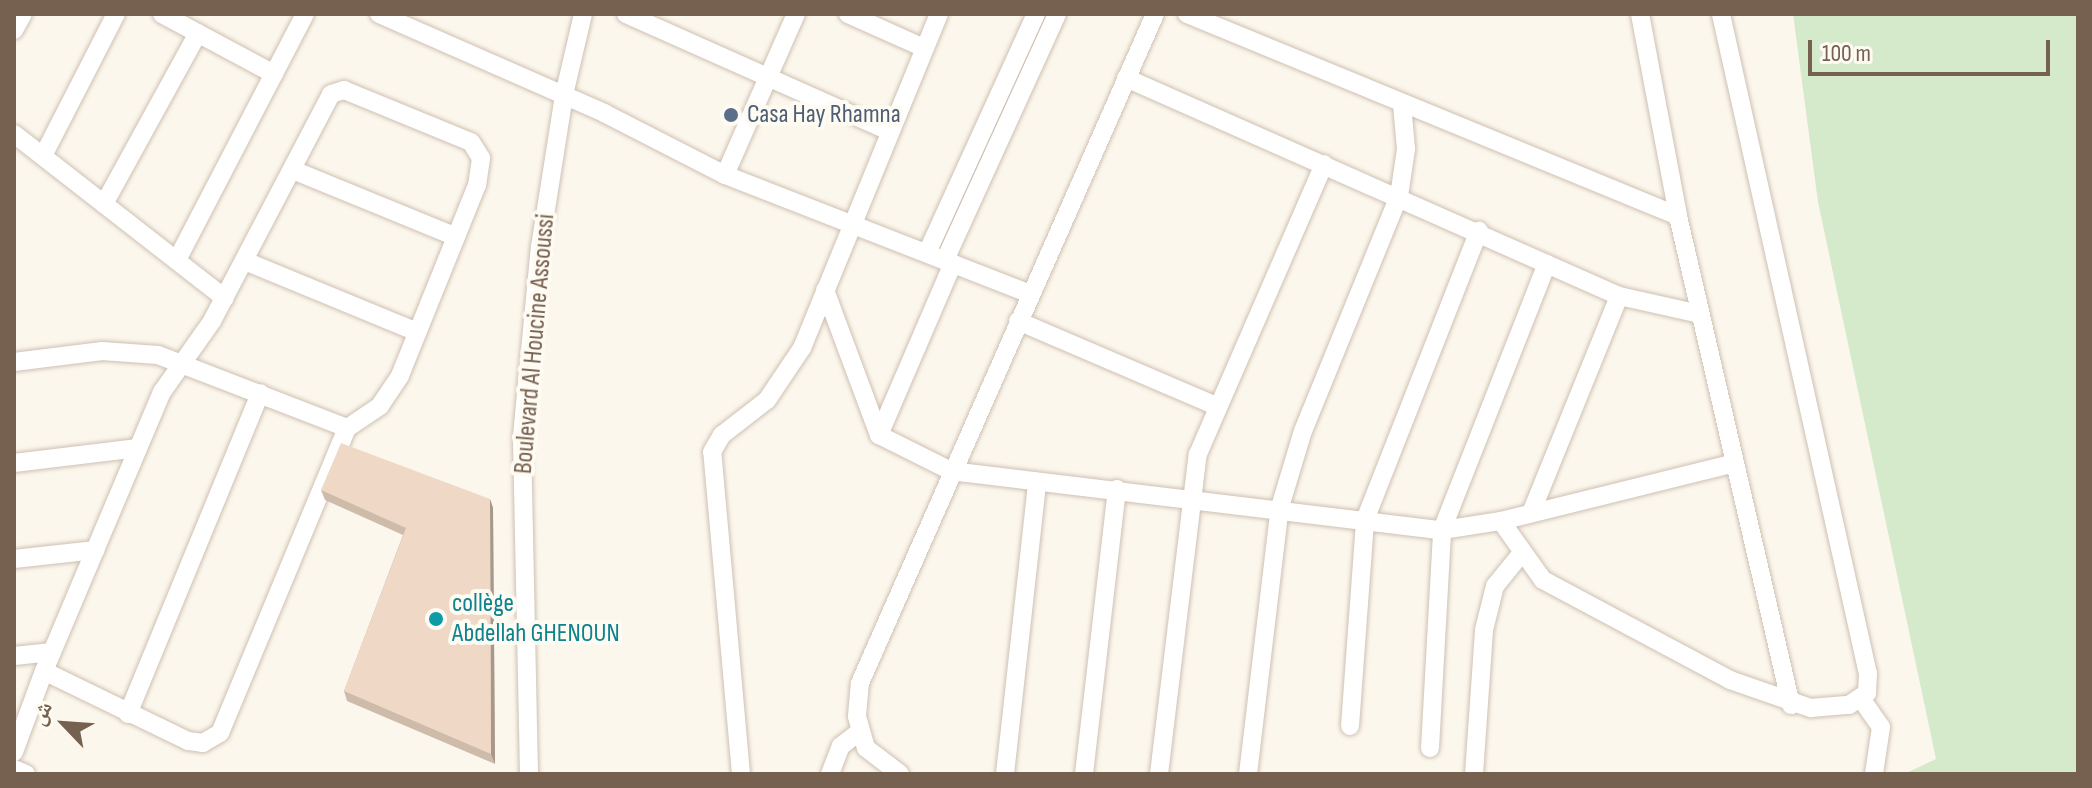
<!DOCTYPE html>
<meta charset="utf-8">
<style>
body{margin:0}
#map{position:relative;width:2092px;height:788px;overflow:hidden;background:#fcf7ed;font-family:"Sofia Sans Condensed","Noto Naskh Arabic",sans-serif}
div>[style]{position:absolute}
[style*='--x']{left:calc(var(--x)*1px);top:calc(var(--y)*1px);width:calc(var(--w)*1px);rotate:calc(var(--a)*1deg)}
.green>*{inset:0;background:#d5e9cb}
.roads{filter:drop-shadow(0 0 2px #cec0b2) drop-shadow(0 0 2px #cec0b2)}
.minor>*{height:18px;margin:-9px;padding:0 9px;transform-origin:9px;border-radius:9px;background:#fff}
.wall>*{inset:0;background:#cebbaa}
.shaded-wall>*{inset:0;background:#a7988b}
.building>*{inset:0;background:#efd9c6}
.dots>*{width:22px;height:22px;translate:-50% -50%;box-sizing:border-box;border:4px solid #fefbf3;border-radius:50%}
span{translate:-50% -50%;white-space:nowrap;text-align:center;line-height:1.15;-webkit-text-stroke:8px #fefbf3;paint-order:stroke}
.service-label{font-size:26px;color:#4e5e75}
.left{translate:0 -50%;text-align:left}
.street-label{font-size:26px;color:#766050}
.culture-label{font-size:26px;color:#0d838f}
.frame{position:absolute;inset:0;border:16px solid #766050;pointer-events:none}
.north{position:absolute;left:24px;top:684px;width:80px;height:80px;-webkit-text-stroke:6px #fefbf3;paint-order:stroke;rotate:295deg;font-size:22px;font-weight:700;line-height:32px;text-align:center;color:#766050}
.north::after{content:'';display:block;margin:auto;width:28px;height:36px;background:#766050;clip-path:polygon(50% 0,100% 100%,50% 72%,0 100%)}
.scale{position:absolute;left:1808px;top:40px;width:242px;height:36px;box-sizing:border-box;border:4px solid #766050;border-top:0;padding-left:10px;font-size:24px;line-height:28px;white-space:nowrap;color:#766050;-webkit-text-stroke:6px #fefbf3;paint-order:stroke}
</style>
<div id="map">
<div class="green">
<i style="clip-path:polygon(1793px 14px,2078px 14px,2078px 774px,1904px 774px,1936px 759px,1818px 202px)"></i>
</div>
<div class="roads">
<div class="minor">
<i style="--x:162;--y:14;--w:127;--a:28.2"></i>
<i style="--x:379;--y:14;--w:246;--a:23.7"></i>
<i style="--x:604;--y:113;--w:136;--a:27.1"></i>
<i style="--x:725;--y:175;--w:328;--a:21.3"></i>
<i style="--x:626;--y:14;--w:288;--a:24"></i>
<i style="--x:848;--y:14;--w:83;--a:24.1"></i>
<i style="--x:1187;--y:14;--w:531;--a:22.36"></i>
<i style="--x:1640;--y:14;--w:206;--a:79.3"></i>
<i style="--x:1678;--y:216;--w:502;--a:76.99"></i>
<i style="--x:14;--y:30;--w:18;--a:-61"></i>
<i style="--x:1126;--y:78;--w:539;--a:23.85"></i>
<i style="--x:1619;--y:296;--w:83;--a:12.5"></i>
<i style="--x:14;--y:134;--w:267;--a:37.9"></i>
<i style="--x:43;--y:156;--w:160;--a:-62.8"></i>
<i style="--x:293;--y:170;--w:176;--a:22.3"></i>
<i style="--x:725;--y:175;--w:176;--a:-66.2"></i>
<i style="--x:104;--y:204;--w:195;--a:-61.2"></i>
<i style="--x:927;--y:253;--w:263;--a:-65.5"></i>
<i style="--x:178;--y:258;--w:275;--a:-62.5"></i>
<i style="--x:945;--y:260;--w:270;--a:-65.5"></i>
<i style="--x:245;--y:261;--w:186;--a:22.4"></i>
<i style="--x:825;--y:290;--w:155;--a:69.6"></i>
<i style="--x:879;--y:435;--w:80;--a:26.6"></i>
<i style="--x:951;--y:471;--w:495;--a:6.9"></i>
<i style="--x:1442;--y:530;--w:60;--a:-8.7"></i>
<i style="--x:1501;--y:521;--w:238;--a:-13.9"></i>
<i style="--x:1018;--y:321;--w:215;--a:23.2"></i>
<i style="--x:14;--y:362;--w:89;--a:-7.1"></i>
<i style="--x:102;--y:351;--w:56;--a:4.1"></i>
<i style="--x:158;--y:355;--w:203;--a:21.1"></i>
<i style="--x:879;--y:435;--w:187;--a:-66.7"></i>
<i style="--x:14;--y:463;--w:125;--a:-6.9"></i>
<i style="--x:1531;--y:513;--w:234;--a:-67.9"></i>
<i style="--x:1501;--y:521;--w:72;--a:54.6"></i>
<i style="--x:1543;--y:580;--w:212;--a:28.1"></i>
<i style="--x:1730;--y:680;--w:86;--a:19.1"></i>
<i style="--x:1811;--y:708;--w:38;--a:-5"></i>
<i style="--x:1849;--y:705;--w:22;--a:-34"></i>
<i style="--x:1867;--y:693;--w:19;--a:-87"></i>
<i style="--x:1868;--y:674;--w:676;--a:-102.56"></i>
<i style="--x:14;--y:559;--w:82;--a:-6.3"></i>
<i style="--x:14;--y:656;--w:38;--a:-6"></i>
<i style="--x:1862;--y:700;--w:33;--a:55"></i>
<i style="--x:1881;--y:727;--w:48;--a:98.5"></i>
<i style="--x:128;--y:714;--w:347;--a:-67.6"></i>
<i style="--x:1350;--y:726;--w:207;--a:-85.8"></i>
<i style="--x:1365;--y:520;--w:311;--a:-68.5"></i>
<i style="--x:1430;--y:748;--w:218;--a:-86.8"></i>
<i style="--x:1442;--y:530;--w:286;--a:-68.5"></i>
<i style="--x:14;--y:752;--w:86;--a:-69.7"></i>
<i style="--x:44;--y:671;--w:303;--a:-67.1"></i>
<i style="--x:162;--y:392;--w:87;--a:-54.8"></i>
<i style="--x:212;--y:321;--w:256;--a:-62.3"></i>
<i style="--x:331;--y:94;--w:14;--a:-17"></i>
<i style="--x:344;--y:90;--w:137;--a:22.3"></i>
<i style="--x:471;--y:142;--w:19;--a:58"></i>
<i style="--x:481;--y:158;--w:27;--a:98"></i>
<i style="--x:477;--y:185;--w:206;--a:112"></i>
<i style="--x:400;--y:376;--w:36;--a:124"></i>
<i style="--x:380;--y:406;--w:40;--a:146"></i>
<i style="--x:347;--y:428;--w:330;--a:112.6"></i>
<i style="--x:220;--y:733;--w:20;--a:150"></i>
<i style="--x:203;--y:743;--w:15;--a:-172"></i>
<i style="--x:188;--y:741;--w:160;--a:-154.1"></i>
<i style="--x:14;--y:769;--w:13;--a:23"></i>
<i style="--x:529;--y:774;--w:338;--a:-91.2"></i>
<i style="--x:522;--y:436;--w:190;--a:-84.6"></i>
<i style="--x:540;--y:247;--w:154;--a:-81"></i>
<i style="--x:564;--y:95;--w:83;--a:-76.8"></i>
<i style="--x:741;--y:774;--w:323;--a:-95.1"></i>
<i style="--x:712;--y:452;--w:20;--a:-60"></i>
<i style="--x:722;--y:435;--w:57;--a:-37.9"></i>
<i style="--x:767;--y:400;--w:63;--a:-56.1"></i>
<i style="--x:802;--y:348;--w:361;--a:-67.7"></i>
<i style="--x:830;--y:774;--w:30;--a:-69"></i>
<i style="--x:841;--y:746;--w:23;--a:-38"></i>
<i style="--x:900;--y:774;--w:43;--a:-142.6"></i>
<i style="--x:866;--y:748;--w:33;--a:-106"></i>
<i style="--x:857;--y:716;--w:33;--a:-85"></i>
<i style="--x:860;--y:683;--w:731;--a:-66.2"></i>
<i style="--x:1005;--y:774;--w:294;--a:-83.7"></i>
<i style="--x:1084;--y:774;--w:287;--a:-83.4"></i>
<i style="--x:1159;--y:774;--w:322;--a:-83.1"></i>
<i style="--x:1198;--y:454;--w:316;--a:-66.5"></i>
<i style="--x:1248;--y:774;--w:269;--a:-83.2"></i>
<i style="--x:1280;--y:507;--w:79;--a:-73.2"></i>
<i style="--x:1303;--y:431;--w:254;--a:-67.8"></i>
<i style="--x:1399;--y:196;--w:48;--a:-81.5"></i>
<i style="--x:1406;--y:149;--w:45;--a:-95.1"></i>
<i style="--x:1474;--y:774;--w:144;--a:-86"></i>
<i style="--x:1484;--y:630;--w:45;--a:-76"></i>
<i style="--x:1495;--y:586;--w:41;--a:-50.9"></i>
</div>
</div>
<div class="wall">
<i style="clip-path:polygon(321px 490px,490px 499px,493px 508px,495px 764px,347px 701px,344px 691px,403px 535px,325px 500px)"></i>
</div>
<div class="shaded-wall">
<i style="clip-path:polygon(490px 499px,493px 508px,495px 764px,491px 754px)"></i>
</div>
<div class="building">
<i style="clip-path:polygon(341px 443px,490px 499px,491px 754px,344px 691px,406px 528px,321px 490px)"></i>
</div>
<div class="dots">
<i style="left:731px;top:115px;background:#5c6f8a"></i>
<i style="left:436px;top:619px;background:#0f9aa8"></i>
</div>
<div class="service-label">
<span class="left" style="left:747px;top:115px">Casa Hay Rhamna</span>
</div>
<div class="street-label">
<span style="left:535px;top:344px;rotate:-85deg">Boulevard Al Houcine Assoussi</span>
</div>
<div class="culture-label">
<span class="left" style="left:452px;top:619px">collège<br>Abdellah GHENOUN</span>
</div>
<div class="frame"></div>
<div class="north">ش</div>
<div class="scale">100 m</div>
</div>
